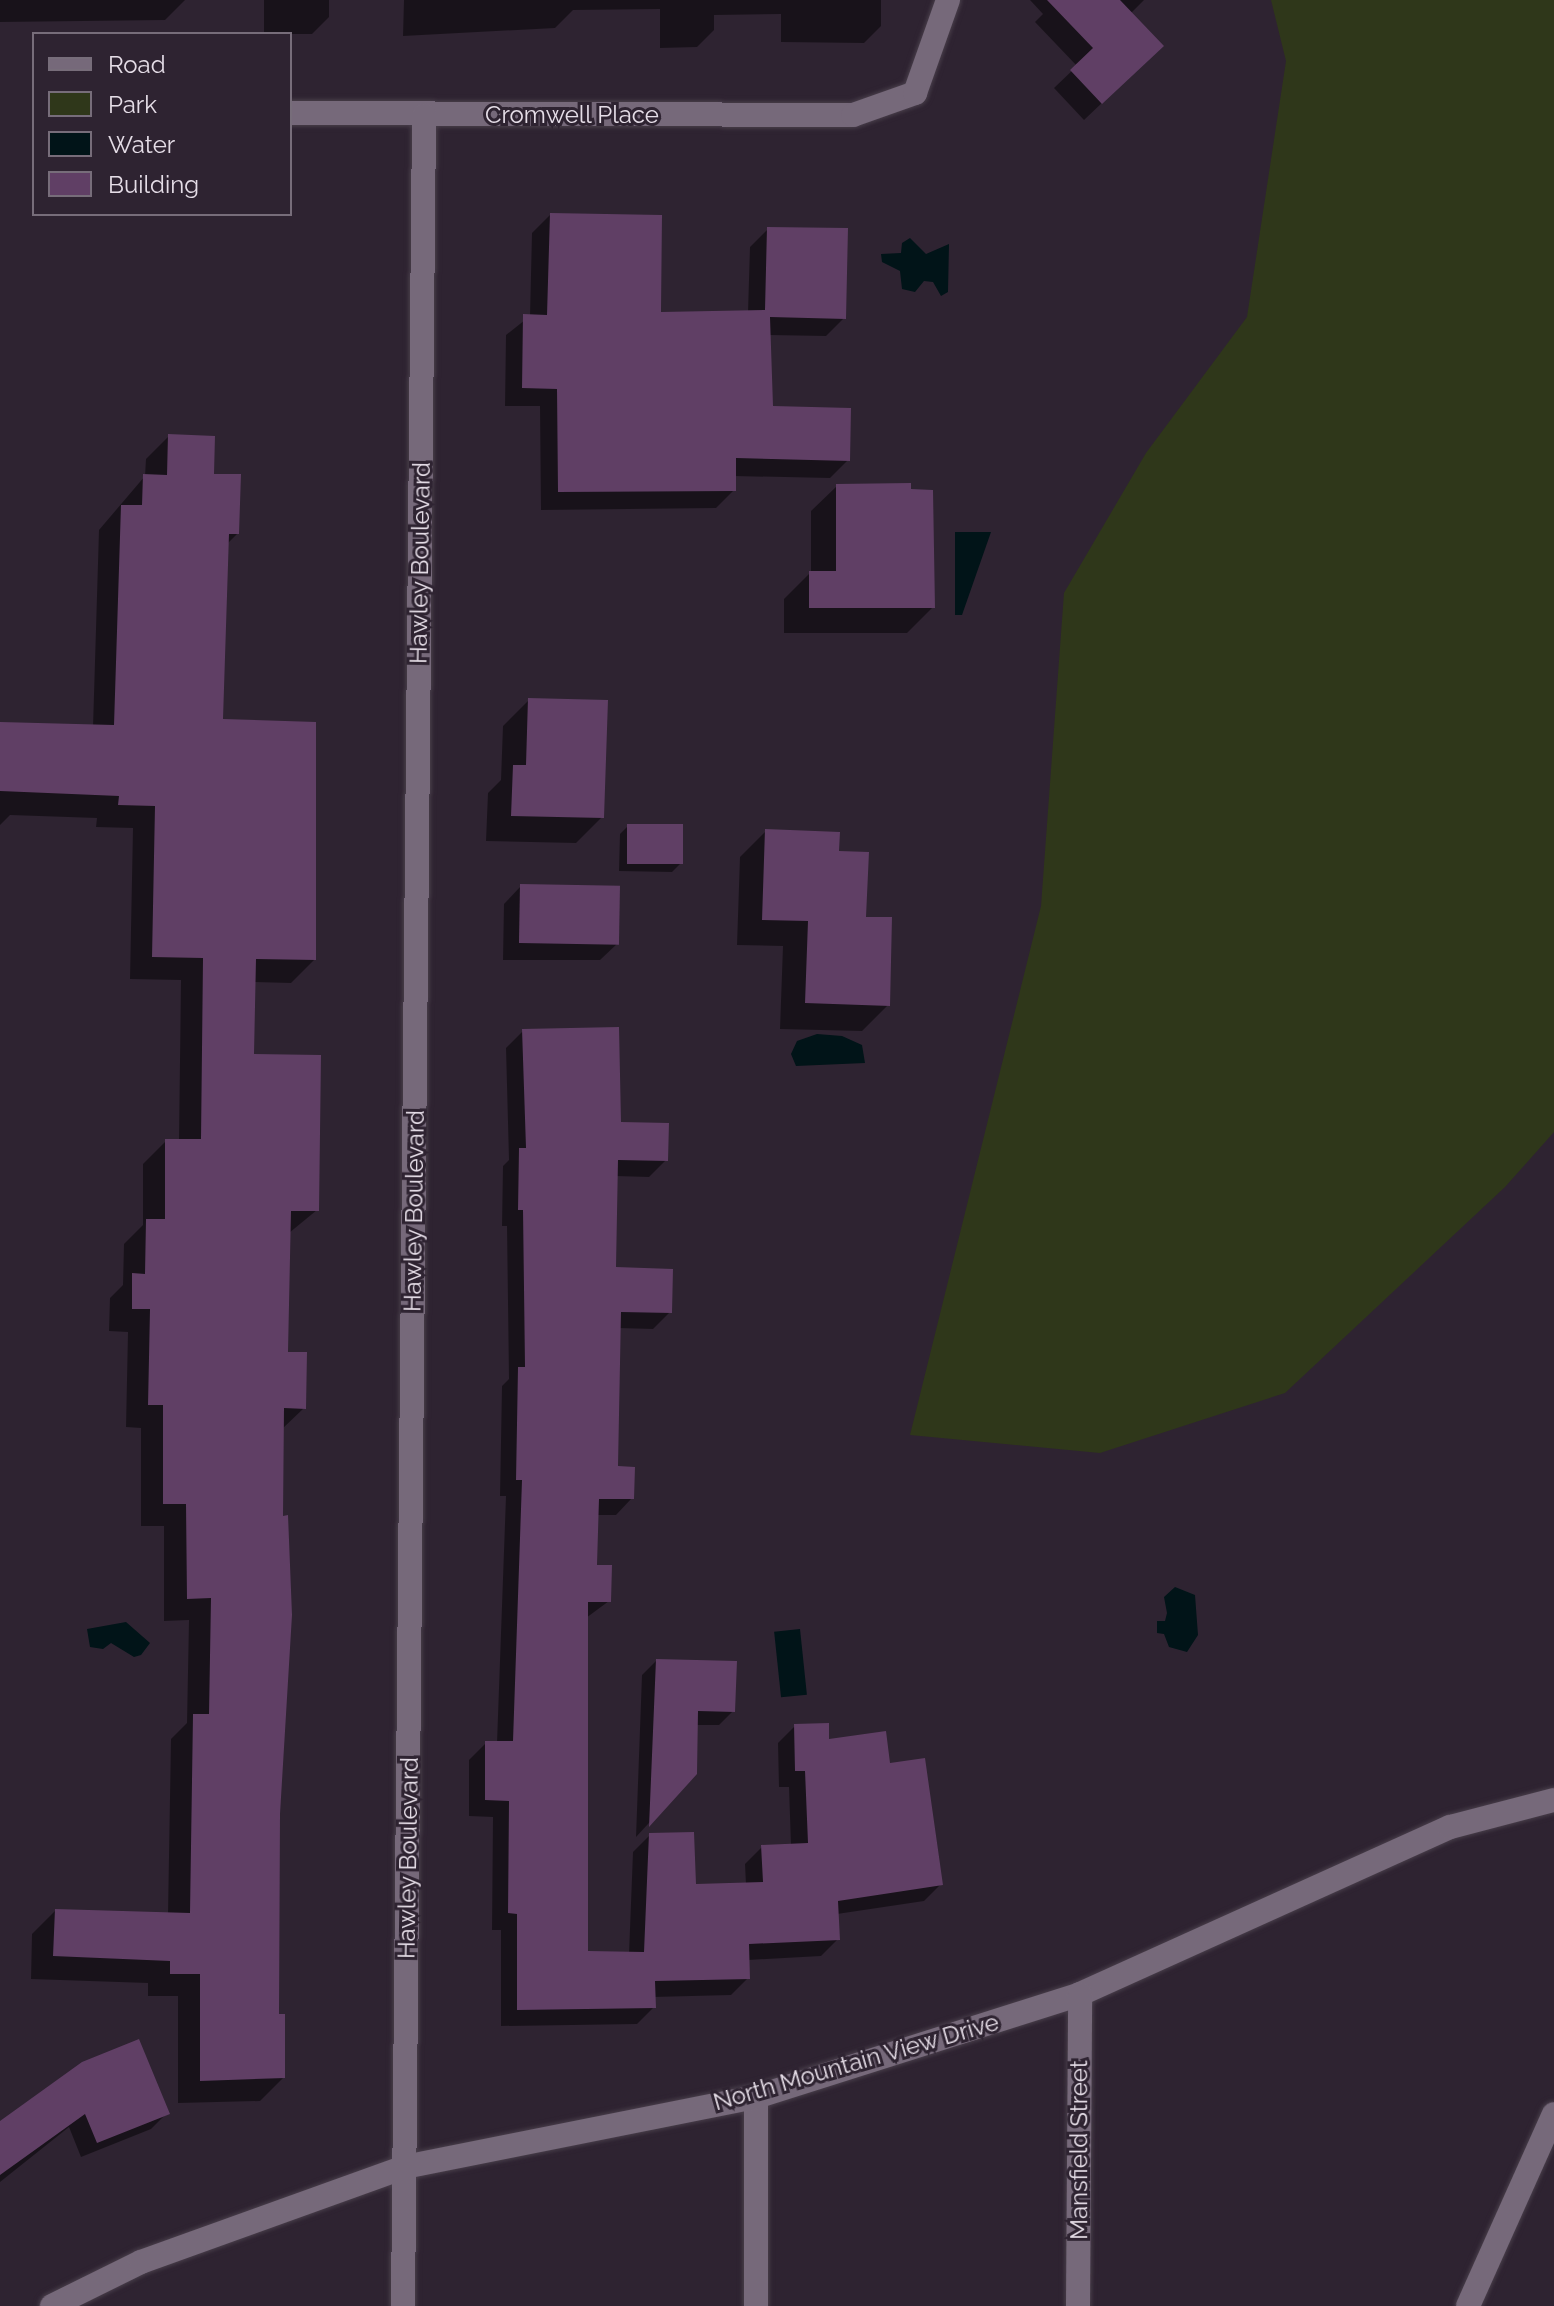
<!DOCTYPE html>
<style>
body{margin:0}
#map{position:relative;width:1554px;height:2306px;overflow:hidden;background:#2e2331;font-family:Raleway,sans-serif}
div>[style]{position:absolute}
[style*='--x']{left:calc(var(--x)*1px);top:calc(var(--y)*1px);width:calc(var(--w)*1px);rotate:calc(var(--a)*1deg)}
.green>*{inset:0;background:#2f371a}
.water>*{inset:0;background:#011418;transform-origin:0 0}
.shadow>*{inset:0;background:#0007}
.building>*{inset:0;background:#603f65;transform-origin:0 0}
.roads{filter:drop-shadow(0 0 2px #483e4a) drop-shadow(0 0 2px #483e4a)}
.minor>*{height:24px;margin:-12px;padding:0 12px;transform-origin:12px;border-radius:12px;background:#76697a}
span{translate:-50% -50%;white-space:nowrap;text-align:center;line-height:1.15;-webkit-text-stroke:6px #2e2331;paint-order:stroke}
.street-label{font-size:24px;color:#e5dde7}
.legend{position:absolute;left:32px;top:32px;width:260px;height:184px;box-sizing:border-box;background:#2e2331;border:2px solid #776d7a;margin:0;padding:10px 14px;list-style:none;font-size:24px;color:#e5dde7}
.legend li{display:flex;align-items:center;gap:16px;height:40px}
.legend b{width:40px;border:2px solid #776d7a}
</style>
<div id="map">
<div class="green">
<i style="clip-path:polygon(1271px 0,1554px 0,1554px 1132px,1505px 1187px,1285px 1393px,1100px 1453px,910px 1435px,1041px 906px,1064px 593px,1146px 453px,1247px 317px,1286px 61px)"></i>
</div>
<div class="water">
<i style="clip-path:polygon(910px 238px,926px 254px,949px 244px,948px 292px,941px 296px,933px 282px,924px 281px,915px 292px,902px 289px,900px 271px,882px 262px,881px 254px,901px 253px,902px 243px)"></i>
<i style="clip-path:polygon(955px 532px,991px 532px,962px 615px,955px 615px)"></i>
<i style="clip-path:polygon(817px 1034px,842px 1036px,862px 1045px,865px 1063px,796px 1066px,791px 1054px,797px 1041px)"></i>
<i style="clip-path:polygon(1175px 1587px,1195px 1595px,1198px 1635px,1187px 1652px,1169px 1647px,1164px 1634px,1157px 1633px,1157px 1621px,1165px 1621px,1167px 1613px,1164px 1597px)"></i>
<i style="clip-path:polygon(126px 1622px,150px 1643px,141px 1655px,134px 1657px,111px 1643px,103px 1649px,90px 1647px,87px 1629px)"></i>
<i style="left:800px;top:1629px;width:66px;height:26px;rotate:84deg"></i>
</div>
<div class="shadow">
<i style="clip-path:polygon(0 0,185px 0,165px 20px,0 22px)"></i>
<i style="clip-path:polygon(264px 0,329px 0,329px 17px,312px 34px,264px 34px)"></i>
<i style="clip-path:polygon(404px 0,881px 0,881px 26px,864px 43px,781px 42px,781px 14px,714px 15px,714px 30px,697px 47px,660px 48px,660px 9px,573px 10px,555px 28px,403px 36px)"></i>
<i style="clip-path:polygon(1030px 0,1144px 0,1130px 14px,1144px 63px,1084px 120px,1054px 88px,1077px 66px,1035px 22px,1043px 14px)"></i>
<i style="clip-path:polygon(550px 215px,659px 315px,748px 312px,750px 247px,768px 229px,844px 318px,826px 336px,769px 335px,771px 408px,848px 460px,830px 478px,734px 476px,734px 490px,716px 508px,541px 510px,540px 406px,505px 406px,506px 335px,530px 316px,532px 233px)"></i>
<i style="clip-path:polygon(169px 436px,212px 476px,237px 534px,226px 545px,221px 721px,314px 960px,291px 983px,254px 982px,252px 1056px,317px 1210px,289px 1233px,285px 1354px,304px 1408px,281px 1430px,277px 2016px,283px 2078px,260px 2101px,178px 2103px,178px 1996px,148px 1996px,148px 1983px,31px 1979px,32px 1934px,55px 1911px,168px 1914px,171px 1739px,187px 1723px,189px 1620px,164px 1621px,164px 1526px,141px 1526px,141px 1428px,126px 1427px,128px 1332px,109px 1331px,110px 1298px,123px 1285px,124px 1244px,143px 1225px,143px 1164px,166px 1141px,179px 1141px,181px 980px,130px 979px,133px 828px,96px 827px,97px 818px,10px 815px,0 825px,0 724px,93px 727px,99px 530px,145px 476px,146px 459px)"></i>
<i style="clip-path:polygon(837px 486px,933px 607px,907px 633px,784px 633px,784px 599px,811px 572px,811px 511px)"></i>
<i style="clip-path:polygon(529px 700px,602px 817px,576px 843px,486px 841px,488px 793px,501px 780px,503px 726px)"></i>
<i style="clip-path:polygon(628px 826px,680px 864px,672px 872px,619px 871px,620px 834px)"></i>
<i style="clip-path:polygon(766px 831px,837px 853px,864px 919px,888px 1005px,862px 1031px,780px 1029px,783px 946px,737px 945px,740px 857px)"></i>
<i style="clip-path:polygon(521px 886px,618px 943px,600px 960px,503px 960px,504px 904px)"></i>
<i style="clip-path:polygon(523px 1031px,619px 1124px,666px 1160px,649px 1177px,615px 1176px,614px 1269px,670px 1312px,653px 1329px,618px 1328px,616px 1468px,632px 1498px,616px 1515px,596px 1515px,595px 1567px,609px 1601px,586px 1618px,586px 1953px,629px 1954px,633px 1852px,650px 1835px,694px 1886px,746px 1885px,745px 1864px,762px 1847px,791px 1846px,789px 1787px,779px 1787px,778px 1743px,795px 1726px,888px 1765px,941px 1884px,924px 1901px,837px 1914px,838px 1939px,821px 1956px,748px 1960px,748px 1978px,731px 1995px,653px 1997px,654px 2007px,637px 2024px,501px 2026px,501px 1930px,492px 1930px,493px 1817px,469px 1816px,469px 1760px,486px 1743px,497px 1743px,506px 1496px,500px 1496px,502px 1386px,509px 1379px,507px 1226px,502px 1226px,503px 1166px,509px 1160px,506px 1048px)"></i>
<i style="clip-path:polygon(656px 1661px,733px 1711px,719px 1725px,696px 1725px,695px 1773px,636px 1837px,642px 1675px)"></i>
<i style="clip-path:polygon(83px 2064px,167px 2113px,151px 2129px,81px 2157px,69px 2127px,0 2182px,0 2124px)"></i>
</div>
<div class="building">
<i style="clip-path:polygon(1047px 0,1120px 0,1164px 46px,1102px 104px,1070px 70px,1093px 48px)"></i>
<i style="clip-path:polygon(550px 213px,662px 215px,661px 312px,765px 310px,767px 227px,848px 228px,846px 319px,770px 317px,773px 406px,851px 408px,850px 461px,736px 458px,736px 491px,558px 492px,557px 389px,522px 388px,523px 314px,547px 315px)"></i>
<i style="clip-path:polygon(168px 434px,215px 436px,214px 474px,241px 474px,239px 534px,229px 534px,223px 719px,316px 722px,316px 960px,256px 959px,254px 1054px,321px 1055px,319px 1211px,291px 1211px,288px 1352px,307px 1352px,306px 1409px,284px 1408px,283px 1516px,288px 1515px,292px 1615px,280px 1814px,279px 2014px,285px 2014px,285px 2078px,200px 2081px,200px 1974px,170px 1974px,170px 1961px,53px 1956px,55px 1909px,190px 1913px,193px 1714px,209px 1714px,211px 1598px,187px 1599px,186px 1504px,163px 1504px,163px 1405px,148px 1405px,150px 1309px,132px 1309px,132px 1273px,145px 1274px,146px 1219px,165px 1219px,165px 1139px,201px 1139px,203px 958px,152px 957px,155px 806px,118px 805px,119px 796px,0 791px,0 722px,114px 725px,121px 505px,142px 505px,143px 474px,167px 475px)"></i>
<i style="clip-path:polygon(911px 483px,911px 489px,933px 490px,935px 608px,809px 608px,809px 571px,836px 571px,836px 484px)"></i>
<i style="clip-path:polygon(528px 698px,608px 700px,604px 818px,511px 816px,513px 765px,526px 765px)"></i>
<i style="left:627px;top:824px;width:56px;height:40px"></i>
<i style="clip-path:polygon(765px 829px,840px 832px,839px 851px,869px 852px,866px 917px,892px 917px,890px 1006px,805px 1003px,808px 921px,762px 920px)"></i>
<i style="left:520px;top:884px;width:100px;height:59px;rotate:1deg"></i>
<i style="clip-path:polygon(619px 1027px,621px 1122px,669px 1123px,668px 1161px,618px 1160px,616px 1267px,673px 1269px,672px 1313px,621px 1312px,618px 1466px,635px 1467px,634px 1499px,599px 1499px,597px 1565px,612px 1565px,611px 1602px,588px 1602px,588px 1951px,644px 1952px,649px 1833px,694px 1832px,696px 1884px,763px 1882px,761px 1845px,808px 1843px,805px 1771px,795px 1771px,794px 1724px,829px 1723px,829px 1739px,886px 1731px,890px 1763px,925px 1758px,943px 1885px,838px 1901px,840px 1940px,749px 1944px,750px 1979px,655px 1981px,656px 2008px,517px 2010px,517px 1914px,508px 1913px,509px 1801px,485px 1800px,485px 1741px,513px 1741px,522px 1480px,516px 1480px,518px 1367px,525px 1367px,523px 1210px,518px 1210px,519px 1148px,526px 1148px,522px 1029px)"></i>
<i style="clip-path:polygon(656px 1659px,737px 1661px,735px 1712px,698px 1711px,697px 1774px,649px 1827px)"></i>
<i style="clip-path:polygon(139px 2039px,170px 2114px,97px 2143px,85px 2114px,0 2175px,0 2121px,82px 2062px)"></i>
</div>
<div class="roads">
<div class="minor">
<i style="--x:290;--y:113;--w:563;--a:0.2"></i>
<i style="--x:853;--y:115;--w:66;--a:-19.5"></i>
<i style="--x:915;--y:93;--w:99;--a:-70.5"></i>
<i style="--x:756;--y:2097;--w:209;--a:90"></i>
<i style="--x:52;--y:2306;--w:99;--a:-26.3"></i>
<i style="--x:141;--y:2262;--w:281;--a:-19.8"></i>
<i style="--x:405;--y:2167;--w:358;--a:-11.3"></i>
<i style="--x:756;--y:2097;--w:340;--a:-17.6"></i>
<i style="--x:1080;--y:1994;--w:406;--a:-24.3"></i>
<i style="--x:1450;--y:1827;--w:107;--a:-14.6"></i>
<i style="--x:403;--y:2306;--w:2191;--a:-89.45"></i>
<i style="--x:1078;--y:2306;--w:312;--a:-89.6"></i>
<i style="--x:1468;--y:2306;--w:210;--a:-65.9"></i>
</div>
</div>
<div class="street-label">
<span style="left:572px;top:115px">Cromwell Place</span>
<span style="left:420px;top:563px;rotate:-89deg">Hawley Boulevard</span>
<span style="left:414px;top:1211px;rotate:-89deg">Hawley Boulevard</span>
<span style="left:408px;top:1858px;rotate:-89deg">Hawley Boulevard</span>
<span style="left:856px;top:2062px;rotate:-16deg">North Mountain View Drive</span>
<span style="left:1079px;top:2150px;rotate:-90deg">Mansfield Street</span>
</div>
<ul class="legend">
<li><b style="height:10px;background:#76697a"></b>Road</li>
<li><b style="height:22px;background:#2f371a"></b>Park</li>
<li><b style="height:22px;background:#011418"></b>Water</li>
<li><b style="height:22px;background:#603f65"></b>Building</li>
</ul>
</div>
